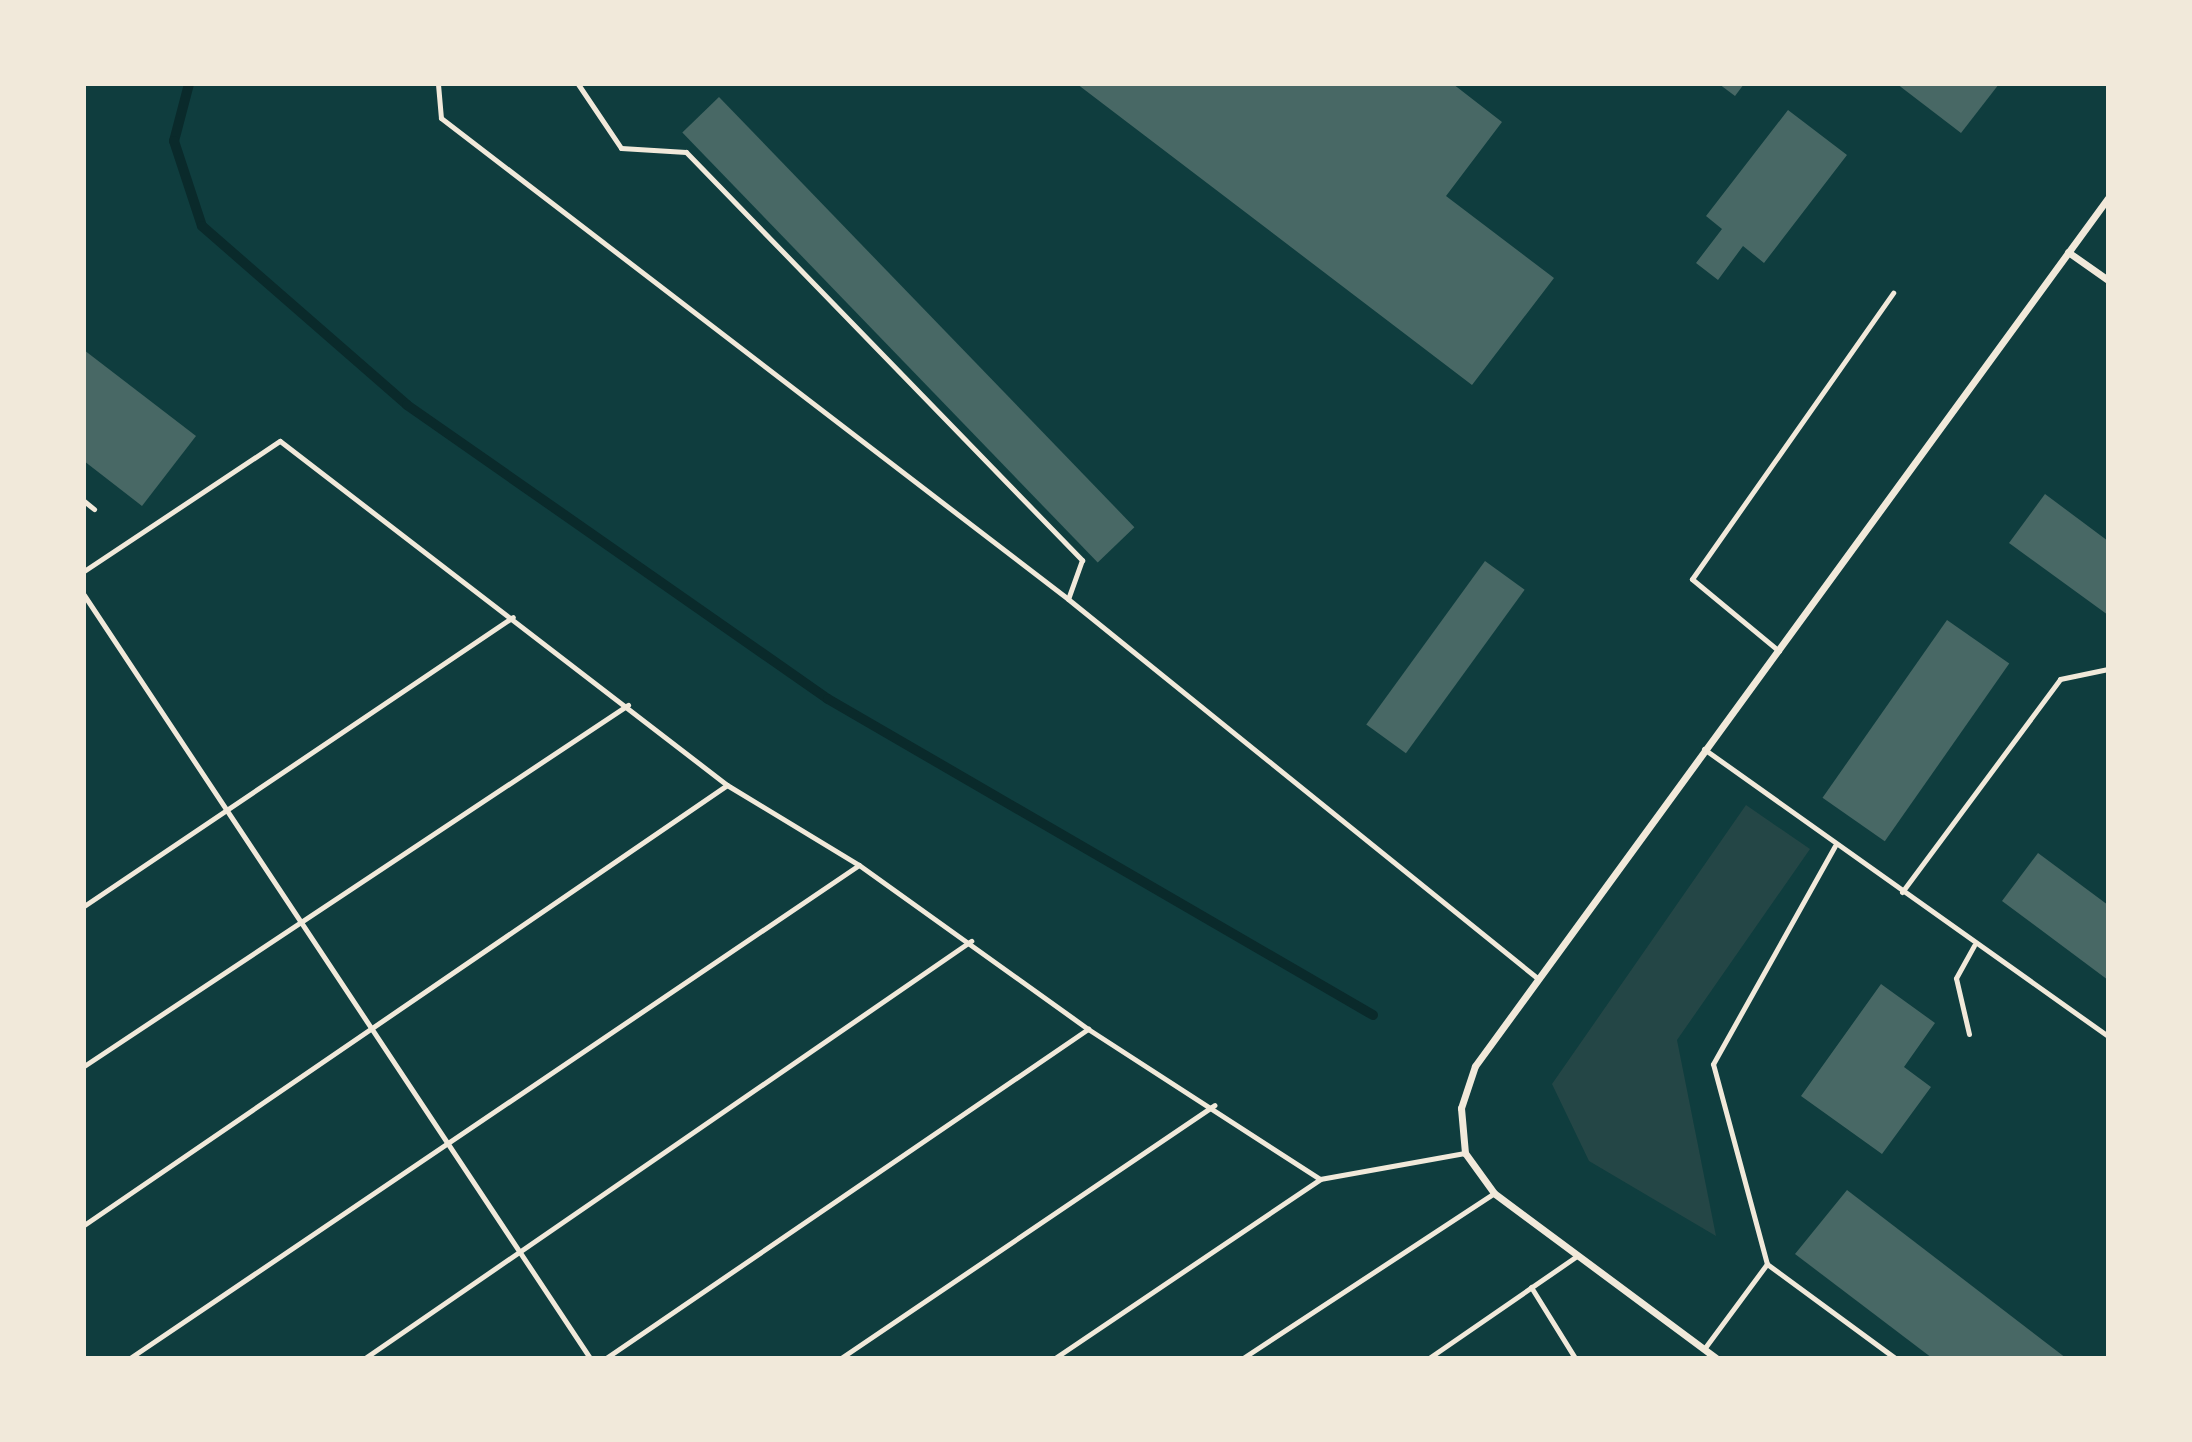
<!DOCTYPE html>
<style>
body{margin:0}
#map{position:relative;width:2192px;height:1442px;overflow:hidden;background:#0f3d3e;font-family:"Alegreya Sans",sans-serif}
div>[style]{position:absolute}
[style*='--x']{left:calc(var(--x)*1px);top:calc(var(--y)*1px);width:calc(var(--w)*1px);rotate:calc(var(--a)*1deg)}
.green>*{inset:0;background:#244646}
.stream>*{height:10px;margin:-5px;padding:0 5px;transform-origin:5px;border-radius:5px;background:#0a2a2b}
.building>*{inset:0;background:#486865;transform-origin:0 0}
.service>*{height:5px;margin:-2.5px;padding:0 2.5px;transform-origin:2.5px;border-radius:2.5px;background:#f1e9da}
.minor>*{height:7px;margin:-3.5px;padding:0 3.5px;transform-origin:3.5px;border-radius:3.5px;background:#f1e9da}
span{translate:-50% -50%;white-space:nowrap;text-align:center;line-height:1.15;-webkit-text-stroke:7px #f1e9da;paint-order:stroke}
.frame{position:absolute;inset:0;border:86px solid #f1e9da;pointer-events:none}
</style>
<div id="map">
<div class="green">
<i style="clip-path:polygon(1746px 805px,1810px 849px,1677px 1040px,1716px 1236px,1589px 1161px,1552px 1084px)"></i>
</div>
<div class="stream">
<i style="--x:189;--y:84;--w:59;--a:104.7"></i>
<i style="--x:174;--y:141;--w:89;--a:71.8"></i>
<i style="--x:202;--y:226;--w:272;--a:41.1"></i>
<i style="--x:407;--y:405;--w:513;--a:34.93"></i>
<i style="--x:828;--y:699;--w:630;--a:30.11"></i>
</div>
<div class="building">
<i style="clip-path:polygon(1077px 84px,1453px 84px,1502px 122px,1446px 196px,1554px 278px,1472px 385px)"></i>
<i style="clip-path:polygon(1719px 84px,1744px 84px,1735px 96px)"></i>
<i style="clip-path:polygon(1897px 84px,1999px 84px,1961px 133px)"></i>
<i style="left:719px;top:97px;width:598px;height:51px;rotate:46deg"></i>
<i style="clip-path:polygon(1788px 110px,1847px 155px,1764px 263px,1743px 246px,1718px 280px,1696px 263px,1722px 229px,1706px 216px)"></i>
<i style="clip-path:polygon(84px 350px,196px 436px,142px 506px,84px 461px)"></i>
<i style="clip-path:polygon(2045px 494px,2108px 541px,2108px 615px,2009px 543px)"></i>
<i style="left:1485px;top:561px;width:49px;height:202px;rotate:36deg"></i>
<i style="left:1947px;top:620px;width:76px;height:217px;rotate:35deg"></i>
<i style="clip-path:polygon(2038px 853px,2108px 905px,2108px 980px,2002px 901px)"></i>
<i style="clip-path:polygon(1881px 984px,1935px 1023px,1904px 1067px,1931px 1087px,1882px 1154px,1801px 1096px)"></i>
<i style="clip-path:polygon(1847px 1190px,2066px 1358px,1932px 1358px,1795px 1254px)"></i>
</div>
<div class="service">
<i style="--x:438;--y:84;--w:34;--a:85"></i>
<i style="--x:441;--y:118;--w:790;--a:37.49"></i>
<i style="--x:1068;--y:599;--w:602;--a:38.93"></i>
<i style="--x:578;--y:84;--w:77;--a:56.1"></i>
<i style="--x:621;--y:148;--w:65;--a:3.5"></i>
<i style="--x:686;--y:152;--w:569;--a:45.86"></i>
<i style="--x:1082;--y:560;--w:41;--a:109.7"></i>
<i style="--x:84;--y:501;--w:13;--a:39"></i>
<i style="--x:84;--y:571;--w:235;--a:-33.6"></i>
<i style="--x:280;--y:441;--w:564;--a:37.58"></i>
<i style="--x:727;--y:785;--w:154;--a:31.2"></i>
<i style="--x:859;--y:865;--w:282;--a:35.6"></i>
<i style="--x:1088;--y:1029;--w:276;--a:32.9"></i>
<i style="--x:84;--y:595;--w:916;--a:56.45"></i>
<i style="--x:1779;--y:651;--w:113;--a:-140.4"></i>
<i style="--x:1692;--y:579;--w:350;--a:-54.9"></i>
<i style="--x:1704;--y:749;--w:496;--a:35.4"></i>
<i style="--x:1902;--y:892;--w:265;--a:-53.4"></i>
<i style="--x:2060;--y:679;--w:49;--a:-11.8"></i>
<i style="--x:84;--y:906;--w:517;--a:-33.97"></i>
<i style="--x:1969;--y:1034;--w:57;--a:-103.1"></i>
<i style="--x:1956;--y:978;--w:37;--a:-61"></i>
<i style="--x:84;--y:1066;--w:653;--a:-33.57"></i>
<i style="--x:84;--y:1225;--w:779;--a:-34.38"></i>
<i style="--x:1767;--y:1264;--w:207;--a:-105.1"></i>
<i style="--x:1713;--y:1064;--w:250;--a:-60.8"></i>
<i style="--x:1531;--y:1287;--w:84;--a:58.2"></i>
<i style="--x:1704;--y:1349;--w:106;--a:-53.5"></i>
<i style="--x:1767;--y:1264;--w:159;--a:36.3"></i>
<i style="--x:130;--y:1358;--w:880;--a:-34.07"></i>
<i style="--x:365;--y:1358;--w:736;--a:-34.53"></i>
<i style="--x:606;--y:1358;--w:584;--a:-34.32"></i>
<i style="--x:841;--y:1358;--w:451;--a:-34.1"></i>
<i style="--x:1055;--y:1358;--w:320;--a:-34"></i>
<i style="--x:1320;--y:1179;--w:147;--a:-10.2"></i>
<i style="--x:1243;--y:1358;--w:300;--a:-33.3"></i>
<i style="--x:1429;--y:1358;--w:180;--a:-34.6"></i>
</div>
<div class="minor">
<i style="--x:2068;--y:252;--w:49;--a:35"></i>
<i style="--x:1716;--y:1358;--w:277;--a:-143.4"></i>
<i style="--x:1494;--y:1193;--w:49;--a:-125.9"></i>
<i style="--x:1465;--y:1153;--w:45;--a:-95.1"></i>
<i style="--x:1461;--y:1108;--w:44;--a:-71.6"></i>
<i style="--x:1475;--y:1066;--w:1074;--a:-53.9"></i>
</div>
<div class="frame"></div>
</div>
